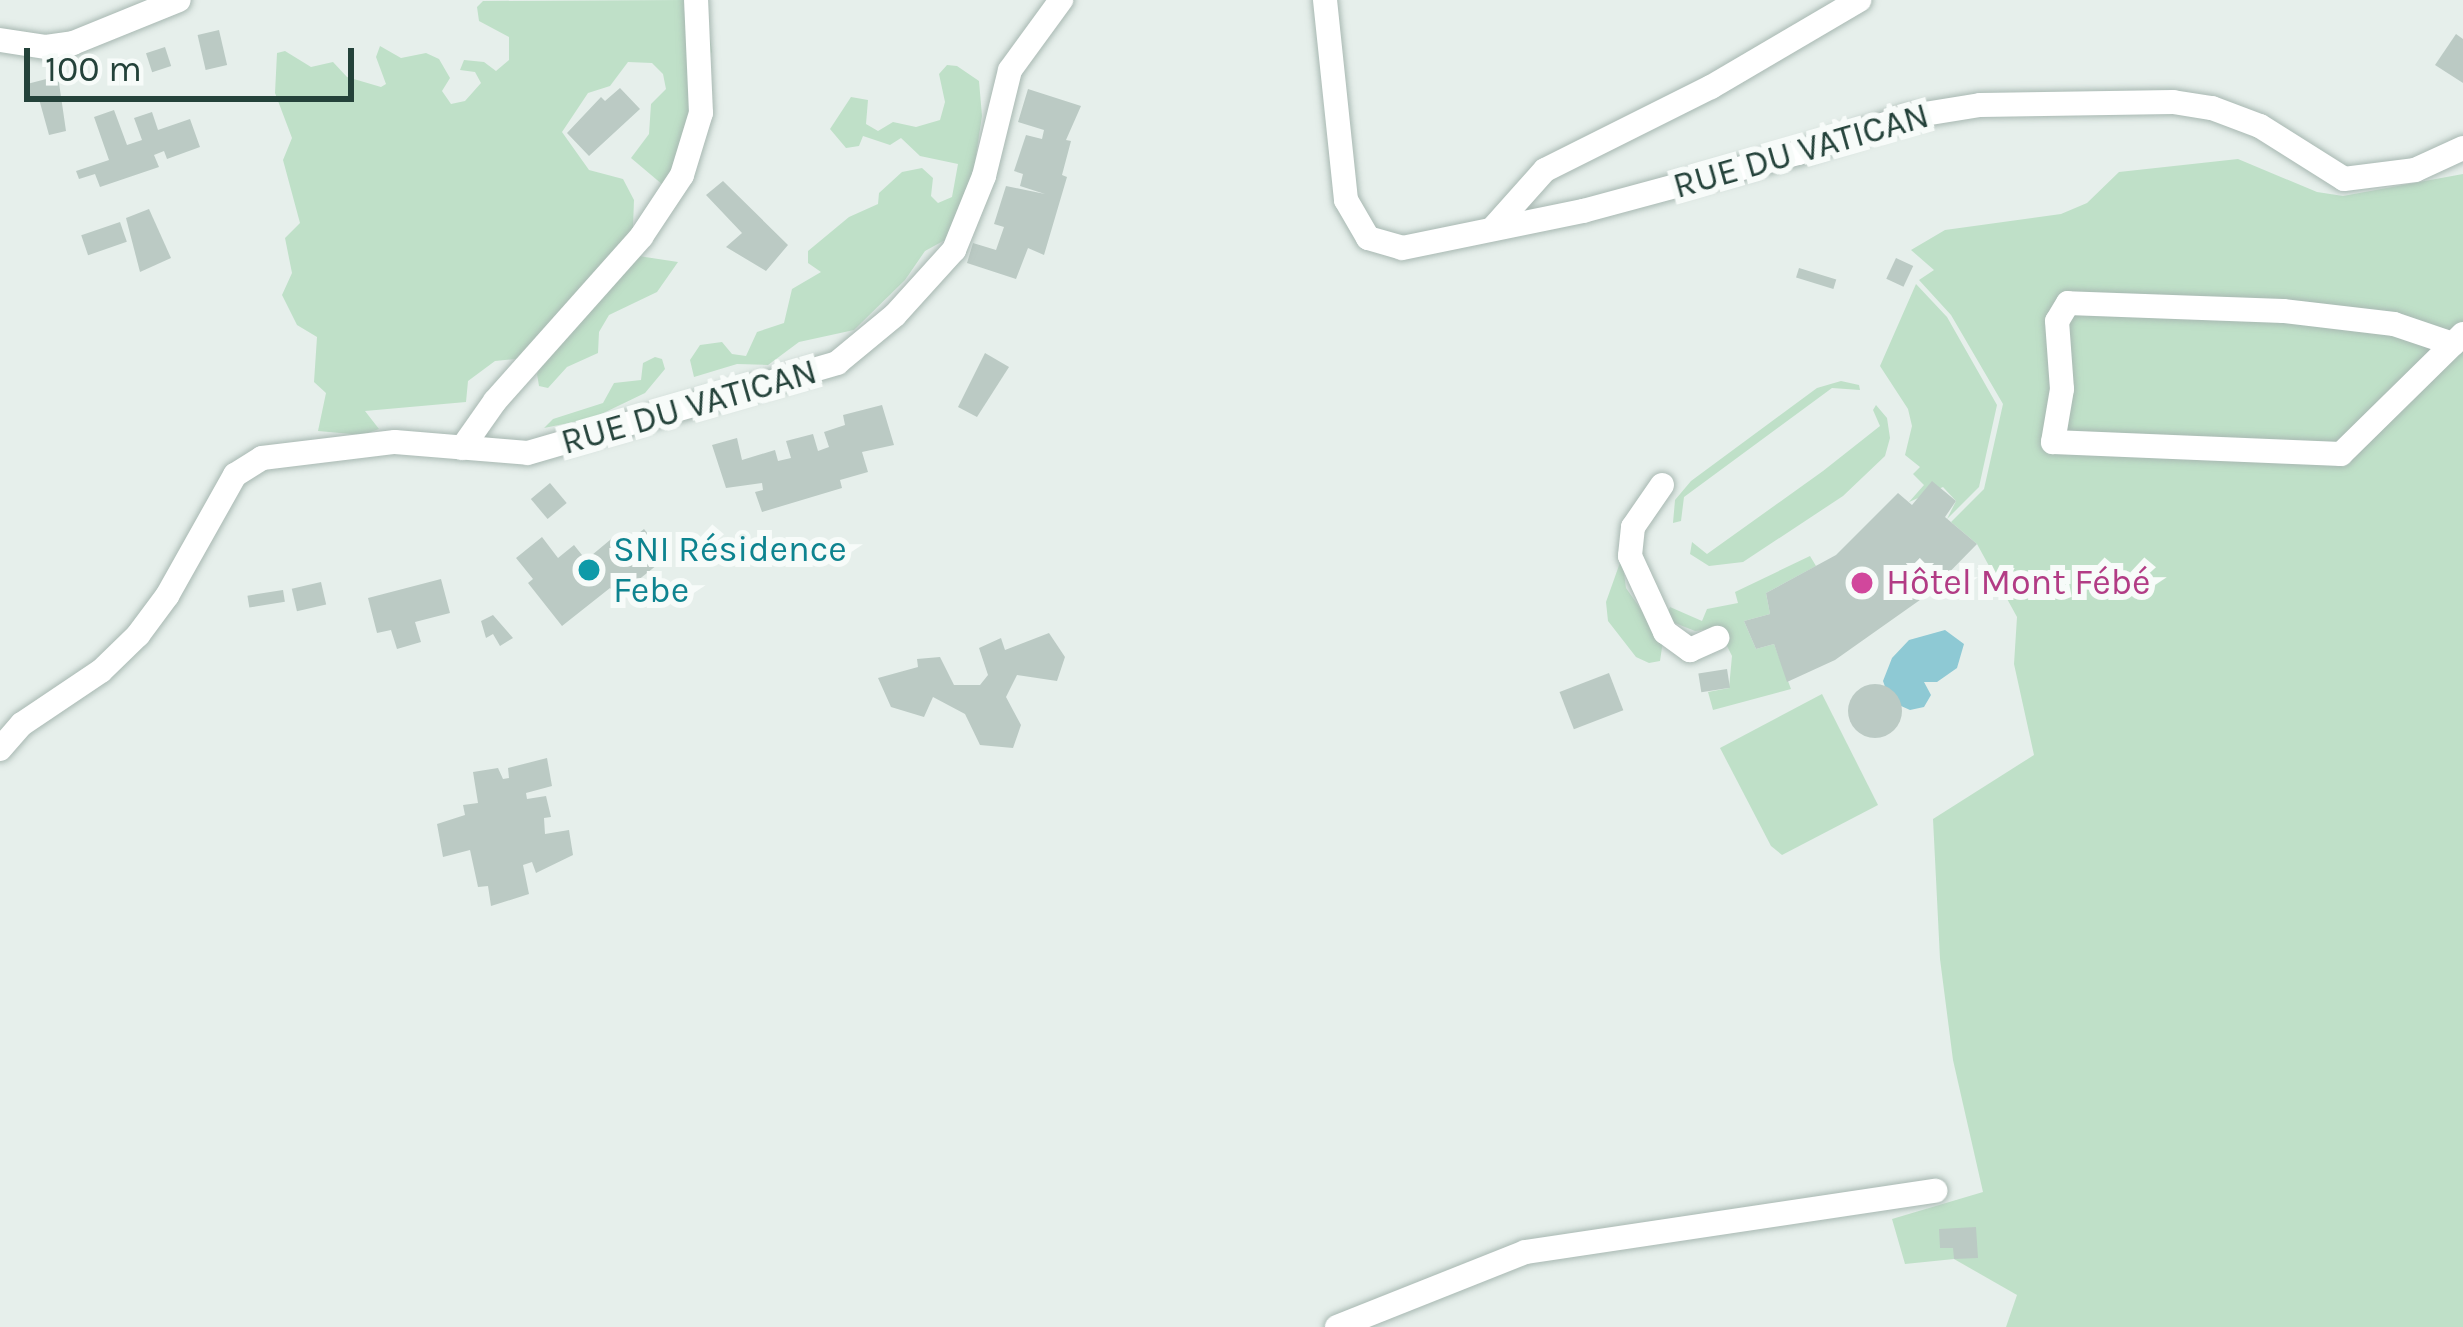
<!DOCTYPE html>
<meta charset="utf-8">
<style>
body{margin:0}
#map{position:relative;width:2463px;height:1327px;overflow:hidden;background:#e6efeb;font-family:Karla,sans-serif}
div>[style]{position:absolute}
[style*='--x']{left:calc(var(--x)*1px);top:calc(var(--y)*1px);width:calc(var(--w)*1px);rotate:calc(var(--a)*1deg)}
.green>*{inset:0;background:#bfe0c8}
.water>*{inset:0;background:#8ec9d4}
.building>*{inset:0;background:#bbcac4;transform-origin:0 0}
.round{border-radius:50%}
.roads{filter:drop-shadow(0 0 3px #a8b8b2) drop-shadow(0 0 3px #a8b8b2)}
.minor>*{height:24px;margin:-12px;padding:0 12px;transform-origin:12px;border-radius:12px;background:#fff}
.dots>*{width:33px;height:33px;translate:-50% -50%;box-sizing:border-box;border:6px solid #f7fbf9;border-radius:50%}
span{translate:-50% -50%;white-space:nowrap;text-align:center;line-height:1.15;-webkit-text-stroke:12px #f7fbf9;paint-order:stroke}
.street-label{font-size:36px;color:#24423a}
.culture-label{font-size:36px;color:#0d838f}
.left{translate:0 -50%;text-align:left}
.hotel-label{font-size:36px;color:#b23c85}
.scale{position:absolute;left:24px;top:48px;width:330px;height:54px;box-sizing:border-box;border:6px solid #24423a;border-top:0;padding-left:15px;font-size:36px;line-height:42px;white-space:nowrap;color:#24423a;-webkit-text-stroke:9px #f7fbf9;paint-order:stroke}
</style>
<div id="map">
<div class="green">
<i style="clip-path:polygon(684px 0,684px 11px,709px 33px,712px 51px,690px 142px,663px 185px,631px 158px,649px 134px,651px 104px,666px 89px,663px 74px,652px 63px,628px 62px,610px 86px,588px 93px,562px 132px,589px 170px,623px 179px,634px 200px,632px 255px,678px 262px,657px 292px,609px 315px,599px 332px,598px 353px,567px 367px,548px 388px,539px 386px,537px 374px,544px 359px,562px 343px,525px 358px,495px 361px,468px 381px,466px 402px,365px 411px,379px 429px,362px 435px,318px 431px,326px 393px,314px 382px,317px 337px,297px 325px,282px 295px,292px 273px,285px 238px,300px 223px,283px 160px,292px 138px,275px 93px,277px 53px,285px 51px,311px 67px,333px 62px,347px 77px,381px 87px,386px 84px,376px 57px,380px 46px,401px 58px,426px 53px,439px 59px,450px 78px,442px 91px,451px 104px,465px 101px,481px 83px,475px 72px,460px 70px,464px 60px,484px 62px,496px 71px,509px 60px,509px 37px,479px 21px,477px 7px,483px 1px)"></i>
<i style="clip-path:polygon(957px 66px,979px 81px,982px 116px,974px 169px,945px 240px,925px 251px,905px 280px,854px 330px,799px 342px,768px 365px,737px 364px,694px 377px,690px 360px,700px 345px,722px 342px,732px 354px,746px 356px,757px 332px,784px 323px,792px 289px,821px 272px,808px 263px,808px 251px,849px 217px,878px 204px,879px 193px,902px 172px,922px 168px,933px 178px,931px 196px,938px 203px,952px 197px,958px 164px,920px 156px,901px 138px,890px 145px,863px 136px,859px 146px,846px 148px,830px 129px,851px 97px,868px 100px,866px 124px,878px 131px,893px 122px,916px 127px,940px 120px,945px 102px,939px 74px,947px 65px)"></i>
<i style="clip-path:polygon(2238px 159px,2317px 192px,2343px 196px,2463px 174px,2463px 1327px,2006px 1327px,2017px 1295px,1954px 1259px,1905px 1264px,1892px 1219px,1983px 1192px,1953px 1060px,1940px 959px,1933px 819px,2034px 755px,2014px 664px,2017px 617px,1977px 544px,1951px 522px,1984px 489px,2003px 404px,1951px 315px,1919px 280px,1934px 270px,1911px 250px,1945px 230px,2061px 214px,2087px 203px,2119px 172px)"></i>
<i style="clip-path:polygon(1916px 284px,1947px 317px,1997px 405px,1979px 487px,1947px 519px,1956px 501px,1943px 487px,1909px 502px,1924px 485px,1913px 474px,1920px 467px,1905px 455px,1912px 426px,1908px 409px,1880px 366px)"></i>
<i style="clip-path:polygon(655px 357px,662px 359px,665px 369px,645px 393px,593px 418px,544px 428px,553px 419px,603px 403px,614px 383px,641px 380px,643px 363px)"></i>
<i style="clip-path:polygon(1841px 381px,1859px 385px,1860px 390px,1832px 388px,1684px 497px,1681px 521px,1673px 523px,1675px 500px,1691px 481px,1817px 388px)"></i>
<i style="clip-path:polygon(1876px 405px,1887px 418px,1890px 438px,1885px 456px,1843px 496px,1743px 562px,1709px 566px,1690px 554px,1692px 542px,1707px 554px,1823px 471px,1880px 426px,1873px 410px)"></i>
<i style="clip-path:polygon(1810px 556px,1816px 566px,1766px 593px,1770px 614px,1744px 621px,1756px 649px,1774px 644px,1791px 689px,1713px 710px,1708px 692px,1729px 688px,1732px 656px,1718px 628px,1695px 631px,1665px 619px,1670px 607px,1702px 621px,1707px 609px,1738px 603px,1735px 592px)"></i>
<i style="clip-path:polygon(1622px 557px,1626px 588px,1663px 641px,1660px 661px,1649px 663px,1636px 657px,1608px 621px,1606px 602px)"></i>
<i style="clip-path:polygon(1822px 694px,1878px 805px,1782px 855px,1771px 846px,1720px 748px)"></i>
</div>
<div class="water">
<i style="clip-path:polygon(1945px 630px,1964px 644px,1957px 668px,1937px 682px,1924px 682px,1931px 695px,1924px 707px,1910px 710px,1890px 701px,1883px 681px,1892px 658px,1909px 640px)"></i>
</div>
<div class="building">
<i style="left:219px;top:30px;width:36px;height:22px;rotate:77deg"></i>
<i style="clip-path:polygon(2456px 34px,2463px 39px,2463px 83px,2435px 65px)"></i>
<i style="left:165px;top:47px;width:20px;height:20px;rotate:72deg"></i>
<i style="clip-path:polygon(58px 76px,66px 131px,49px 135px,39px 99px,31px 101px,27px 84px)"></i>
<i style="clip-path:polygon(620px 88px,640px 109px,589px 156px,567px 133px,601px 97px,605px 101px)"></i>
<i style="clip-path:polygon(1028px 89px,1081px 106px,1066px 140px,1071px 141px,1062px 175px,1067px 177px,1044px 255px,1028px 248px,1016px 279px,967px 263px,973px 243px,996px 250px,1004px 227px,994px 224px,1006px 186px,1045px 194px,1020px 186px,1023px 174px,1014px 171px,1026px 135px,1042px 139px,1044px 130px,1018px 122px)"></i>
<i style="clip-path:polygon(114px 110px,127px 145px,142px 140px,134px 118px,152px 112px,158px 130px,190px 119px,200px 147px,167px 159px,164px 151px,154px 155px,159px 167px,100px 187px,95px 174px,79px 179px,76px 171px,109px 160px,94px 117px)"></i>
<i style="clip-path:polygon(723px 181px,788px 245px,766px 271px,726px 247px,742px 233px,706px 195px)"></i>
<i style="clip-path:polygon(149px 209px,171px 258px,140px 272px,126px 218px)"></i>
<i style="left:120px;top:222px;width:21px;height:41px;rotate:71deg"></i>
<i style="left:1896px;top:258px;width:19px;height:23px;rotate:25deg"></i>
<i style="left:1799px;top:268px;width:39px;height:10px;rotate:17deg"></i>
<i style="clip-path:polygon(985px 353px,1009px 367px,977px 417px,958px 407px)"></i>
<i style="clip-path:polygon(882px 405px,894px 445px,862px 452px,868px 472px,840px 480px,842px 488px,762px 512px,755px 492px,763px 490px,762px 483px,726px 488px,712px 445px,737px 438px,742px 460px,775px 450px,778px 461px,791px 458px,786px 441px,813px 434px,818px 451px,829px 447px,824px 432px,845px 425px,843px 415px)"></i>
<i style="clip-path:polygon(1932px 481px,1956px 501px,1945px 517px,1977px 544px,1927px 595px,1835px 660px,1787px 682px,1774px 644px,1756px 649px,1744px 621px,1770px 614px,1766px 593px,1836px 555px,1898px 493px,1912px 505px)"></i>
<i style="left:550px;top:483px;width:26px;height:25px;rotate:50deg"></i>
<i style="clip-path:polygon(644px 529px,667px 557px,617px 597px,610px 588px,562px 626px,528px 583px,533px 579px,516px 558px,542px 537px,558px 558px,574px 545px,586px 560px,616px 535px,624px 545px)"></i>
<i style="clip-path:polygon(441px 579px,450px 613px,415px 622px,421px 642px,397px 649px,391px 630px,377px 633px,368px 598px)"></i>
<i style="left:321px;top:582px;width:23px;height:30px;rotate:77deg"></i>
<i style="left:283px;top:590px;width:12px;height:36px;rotate:81deg"></i>
<i style="clip-path:polygon(493px 615px,513px 638px,500px 646px,493px 634px,486px 638px,481px 621px)"></i>
<i style="clip-path:polygon(1049px 633px,1065px 657px,1057px 681px,1017px 675px,1006px 697px,1021px 725px,1013px 748px,980px 745px,965px 714px,933px 697px,924px 717px,891px 707px,878px 678px,918px 667px,917px 659px,940px 657px,954px 685px,980px 685px,988px 675px,979px 648px,1001px 638px,1005px 650px)"></i>
<i style="left:1727px;top:669px;width:19px;height:29px;rotate:81deg"></i>
<i style="left:1609px;top:673px;width:40px;height:53px;rotate:69deg"></i>
<i class="round" style="left:1848px;top:684px;width:54px;height:54px"></i>
<i style="clip-path:polygon(547px 758px,552px 786px,526px 793px,527px 799px,546px 796px,551px 817px,544px 818px,545px 834px,569px 830px,573px 855px,536px 873px,532px 862px,523px 865px,529px 894px,491px 906px,488px 886px,478px 887px,470px 850px,443px 857px,437px 824px,465px 815px,463px 805px,478px 803px,473px 772px,498px 768px,503px 779px,509px 778px,508px 768px)"></i>
<i style="clip-path:polygon(1976px 1227px,1978px 1258px,1954px 1259px,1953px 1248px,1940px 1248px,1939px 1229px)"></i>
</div>
<div class="roads">
<div class="minor">
<i style="--x:1325;--y:0;--w:201;--a:84"></i>
<i style="--x:1346;--y:200;--w:44;--a:59.9"></i>
<i style="--x:1368;--y:238;--w:35;--a:16"></i>
<i style="--x:1402;--y:248;--w:185;--a:-11.6"></i>
<i style="--x:1583;--y:211;--w:223;--a:-15.1"></i>
<i style="--x:1798;--y:153;--w:114;--a:-18.4"></i>
<i style="--x:1906;--y:117;--w:75;--a:-9.2"></i>
<i style="--x:1980;--y:105;--w:193;--a:-0.9"></i>
<i style="--x:2173;--y:102;--w:39;--a:9"></i>
<i style="--x:2212;--y:108;--w:51;--a:20.6"></i>
<i style="--x:2260;--y:126;--w:99;--a:32.2"></i>
<i style="--x:2344;--y:179;--w:72;--a:-7.2"></i>
<i style="--x:2415;--y:170;--w:53;--a:-24.6"></i>
<i style="--x:0;--y:40;--w:47;--a:8.7"></i>
<i style="--x:46;--y:47;--w:27;--a:-8"></i>
<i style="--x:73;--y:43;--w:114;--a:-22.1"></i>
<i style="--x:1494;--y:227;--w:76;--a:-48.2"></i>
<i style="--x:1545;--y:170;--w:186;--a:-26.6"></i>
<i style="--x:1711;--y:87;--w:172;--a:-30.4"></i>
<i style="--x:2453;--y:344;--w:62;--a:-161.3"></i>
<i style="--x:2394;--y:324;--w:112;--a:-173.3"></i>
<i style="--x:2283;--y:311;--w:215;--a:-177.9"></i>
<i style="--x:2068;--y:303;--w:21;--a:121"></i>
<i style="--x:2057;--y:321;--w:68;--a:85.8"></i>
<i style="--x:2062;--y:389;--w:54;--a:99.6"></i>
<i style="--x:2053;--y:442;--w:288;--a:2.4"></i>
<i style="--x:2341;--y:454;--w:157;--a:-44.5"></i>
<i style="--x:2453;--y:344;--w:14;--a:-45"></i>
<i style="--x:462;--y:448;--w:57;--a:-54.9"></i>
<i style="--x:495;--y:401;--w:220;--a:-48.3"></i>
<i style="--x:641;--y:237;--w:74;--a:-56.5"></i>
<i style="--x:682;--y:175;--w:65;--a:-73"></i>
<i style="--x:701;--y:113;--w:113;--a:-92.5"></i>
<i style="--x:1662;--y:485;--w:51;--a:124.6"></i>
<i style="--x:1633;--y:527;--w:29;--a:96"></i>
<i style="--x:1630;--y:556;--w:84;--a:65.3"></i>
<i style="--x:1665;--y:632;--w:31;--a:36"></i>
<i style="--x:1690;--y:650;--w:30;--a:-24"></i>
<i style="--x:0;--y:749;--w:33;--a:-49"></i>
<i style="--x:22;--y:724;--w:95;--a:-33.9"></i>
<i style="--x:101;--y:671;--w:52;--a:-44.2"></i>
<i style="--x:138;--y:635;--w:49;--a:-53.4"></i>
<i style="--x:167;--y:596;--w:139;--a:-60.7"></i>
<i style="--x:235;--y:475;--w:32;--a:-32"></i>
<i style="--x:262;--y:458;--w:134;--a:-6.9"></i>
<i style="--x:395;--y:442;--w:133;--a:4.7"></i>
<i style="--x:528;--y:453;--w:322;--a:-16.2"></i>
<i style="--x:837;--y:363;--w:75;--a:-39.6"></i>
<i style="--x:895;--y:315;--w:88;--a:-47.8"></i>
<i style="--x:954;--y:250;--w:80;--a:-67.9"></i>
<i style="--x:984;--y:176;--w:109;--a:-76.2"></i>
<i style="--x:1010;--y:70;--w:87;--a:-53.9"></i>
<i style="--x:1337;--y:1327;--w:202;--a:-21.7"></i>
<i style="--x:1525;--y:1252;--w:415;--a:-8.5"></i>
</div>
</div>
<div class="dots">
<i style="left:589px;top:570px;background:#0f9aa8"></i>
<i style="left:1862px;top:583px;background:#d1479c"></i>
</div>
<div class="street-label">
<span style="left:1801px;top:151px;rotate:-16deg">RUE DU VATICAN</span>
<span style="left:689px;top:407px;rotate:-16deg">RUE DU VATICAN</span>
</div>
<div class="culture-label">
<span class="left" style="left:613px;top:570px">SNI Résidence<br>Febe</span>
</div>
<div class="hotel-label">
<span class="left" style="left:1886px;top:583px">Hôtel Mont Fébé</span>
</div>
<div class="scale">100 m</div>
</div>
